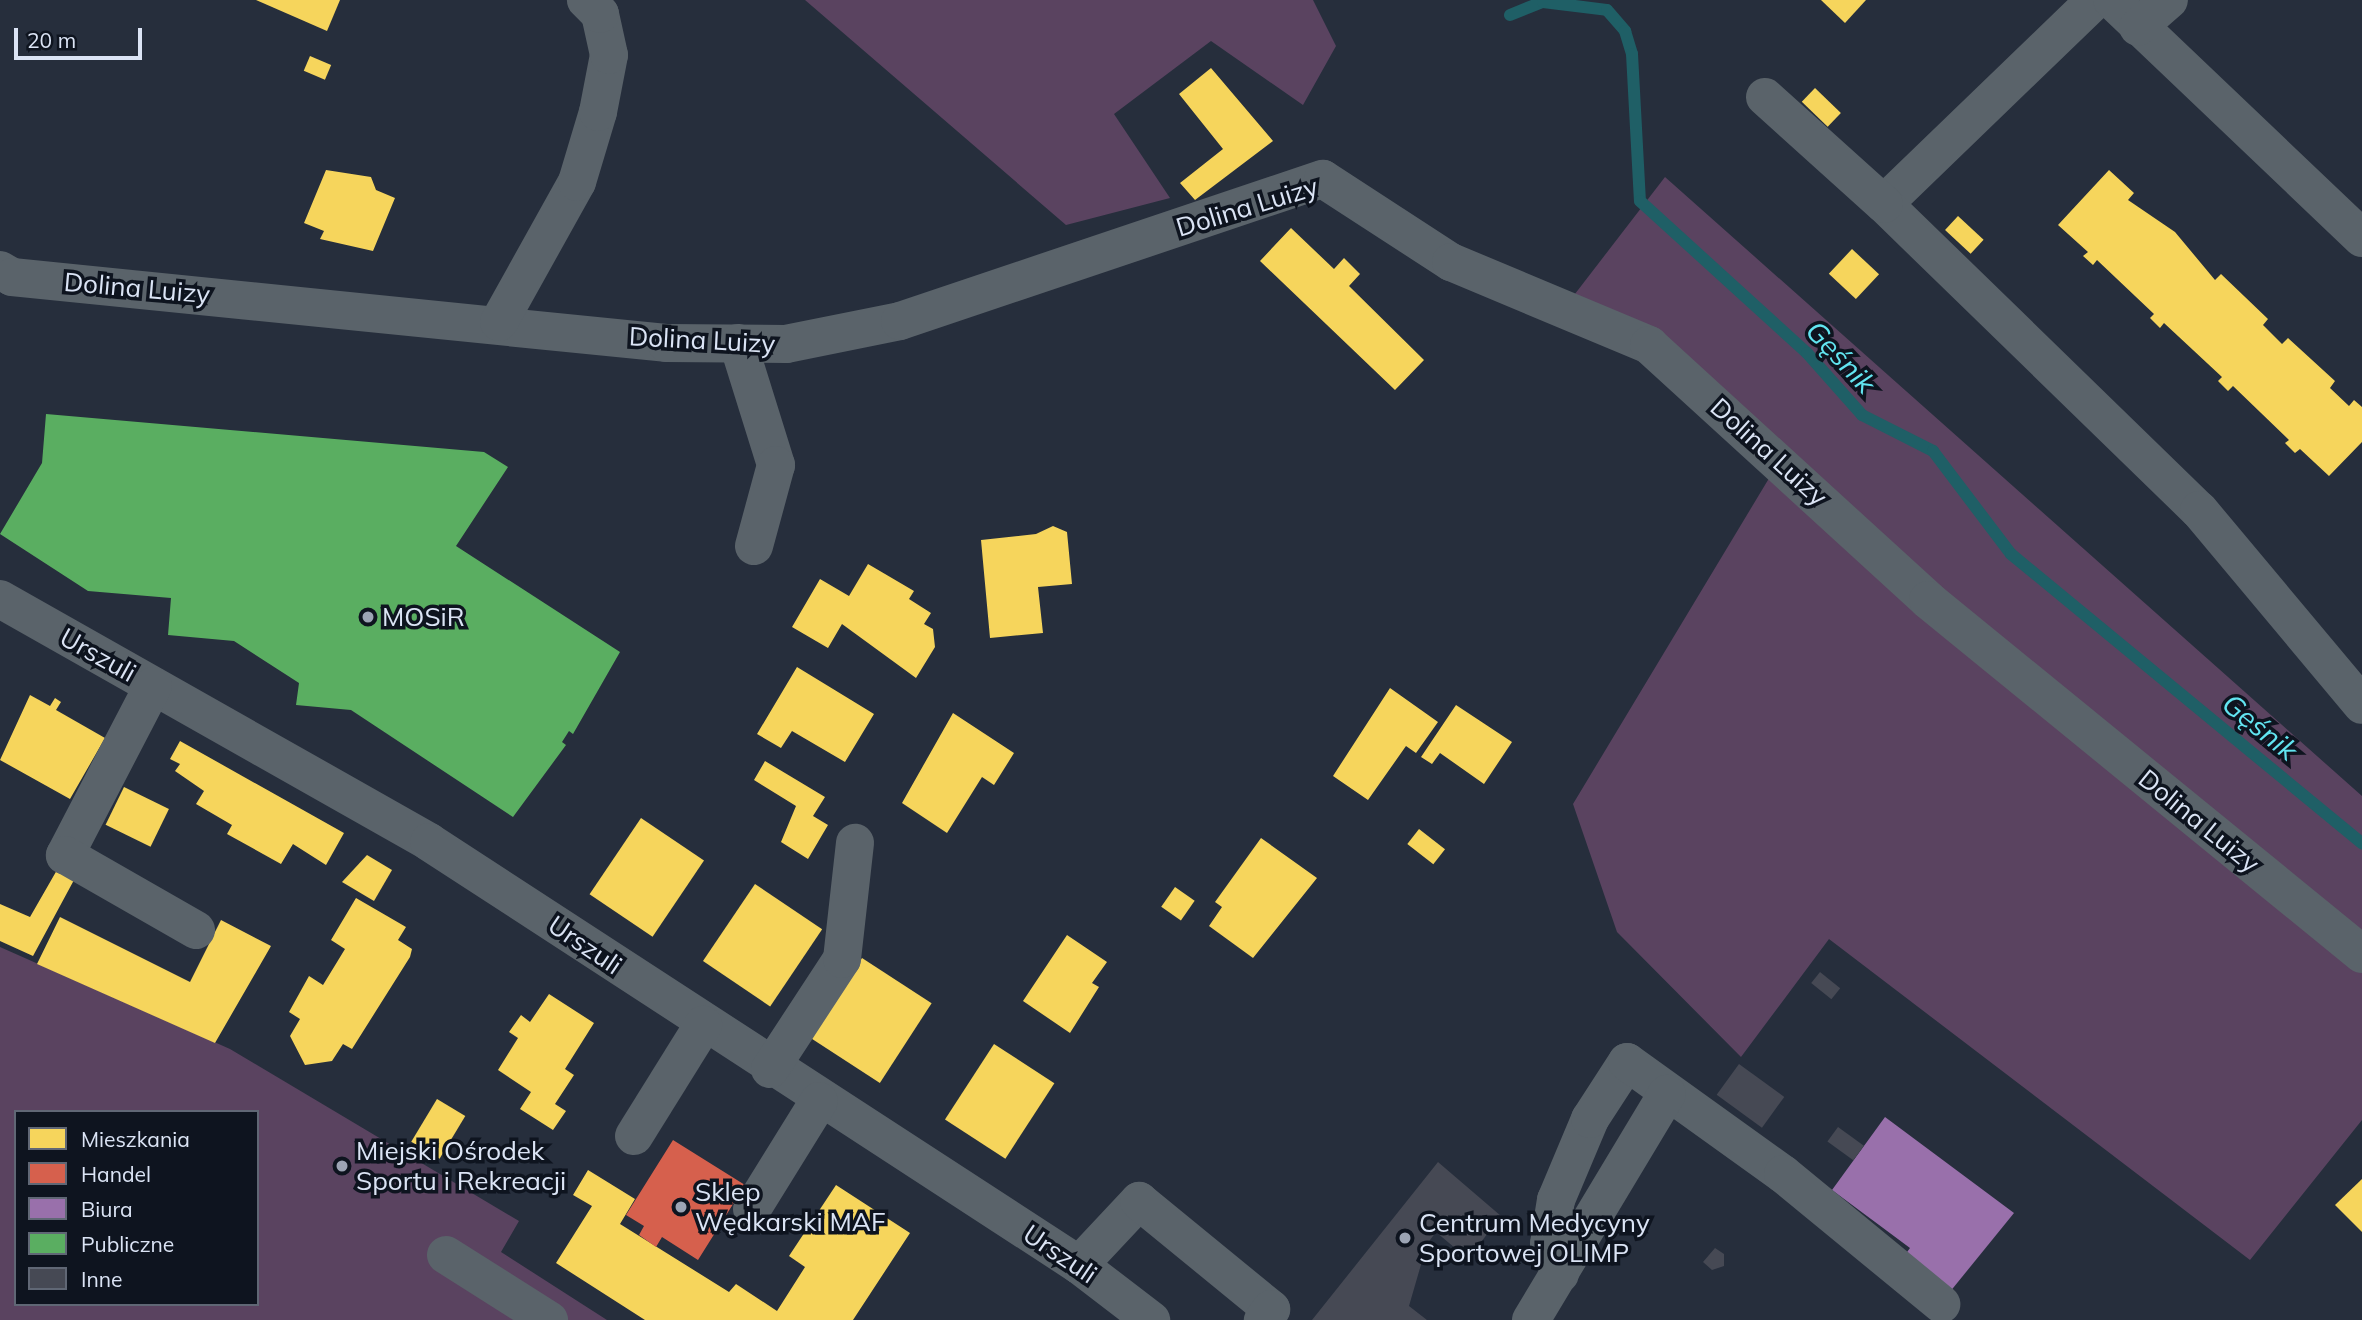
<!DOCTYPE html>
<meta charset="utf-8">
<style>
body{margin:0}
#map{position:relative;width:2362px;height:1320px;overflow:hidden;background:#262e3c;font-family:Mulish,sans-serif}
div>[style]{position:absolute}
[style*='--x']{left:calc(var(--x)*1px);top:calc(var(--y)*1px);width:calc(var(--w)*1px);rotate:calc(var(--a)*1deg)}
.green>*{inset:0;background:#5a4360}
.homes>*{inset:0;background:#f6d55c;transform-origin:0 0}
.shops>*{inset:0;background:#d6604d}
.offices>*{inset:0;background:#9970ab}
.public>*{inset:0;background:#5aae61}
.stream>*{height:12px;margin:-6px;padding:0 6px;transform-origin:6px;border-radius:6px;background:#1f5f66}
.building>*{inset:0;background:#464954;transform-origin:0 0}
.minor>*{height:38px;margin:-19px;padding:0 19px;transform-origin:19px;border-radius:19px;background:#5a636a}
.dots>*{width:19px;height:19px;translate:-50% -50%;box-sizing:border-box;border:4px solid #0e141f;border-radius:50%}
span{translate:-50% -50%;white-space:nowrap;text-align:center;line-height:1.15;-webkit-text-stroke:7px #0e141f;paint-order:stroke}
.street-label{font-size:26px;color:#dbe4f5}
.poi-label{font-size:26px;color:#dbe4f5}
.left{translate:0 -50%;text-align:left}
.water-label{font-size:28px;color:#62e5f1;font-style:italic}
.legend{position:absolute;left:14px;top:1110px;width:245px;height:196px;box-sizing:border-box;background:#0e141f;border:2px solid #606775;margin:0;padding:9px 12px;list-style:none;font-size:21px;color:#dbe4f5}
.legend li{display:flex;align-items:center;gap:14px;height:35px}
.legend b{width:35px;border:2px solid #606775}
.scale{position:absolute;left:14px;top:28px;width:128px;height:32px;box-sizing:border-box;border:4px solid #dbe4f5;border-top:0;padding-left:9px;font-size:21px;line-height:24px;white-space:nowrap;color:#dbe4f5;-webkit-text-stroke:5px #0e141f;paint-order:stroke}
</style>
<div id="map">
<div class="green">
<i style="clip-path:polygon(805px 0,1313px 0,1336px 46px,1303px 105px,1211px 41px,1114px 114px,1170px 198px,1066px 225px)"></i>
<i style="clip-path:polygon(1665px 177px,2362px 796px,2362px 1120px,2250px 1260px,1829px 939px,1741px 1057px,1617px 932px,1573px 804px,1771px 475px,1667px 338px,1568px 303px)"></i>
<i style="clip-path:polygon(evenodd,0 947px,230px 1049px,519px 1221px,501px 1252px,607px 1320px,0 1320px,0 947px,16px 1112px,257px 1112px,257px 1304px,16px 1304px,16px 1112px)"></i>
</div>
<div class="homes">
<i style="clip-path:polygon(256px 0,340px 0,327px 31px)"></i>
<i style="clip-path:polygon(1821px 0,1866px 0,1845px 23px)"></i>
<i style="left:310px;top:56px;width:23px;height:16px;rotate:23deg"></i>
<i style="clip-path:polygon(1211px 68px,1273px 141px,1195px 200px,1180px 183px,1223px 149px,1179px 94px)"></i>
<i style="left:1815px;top:88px;width:36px;height:19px;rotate:44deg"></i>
<i style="clip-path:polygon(326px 170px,371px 177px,376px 190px,395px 198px,373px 251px,320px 239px,324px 231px,304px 223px)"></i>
<i style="clip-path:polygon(2109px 170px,2134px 193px,2128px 200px,2175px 232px,2215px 280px,2221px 274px,2268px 319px,2263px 325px,2282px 344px,2288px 338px,2335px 381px,2330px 388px,2349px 406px,2354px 400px,2362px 407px,2362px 442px,2329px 476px,2300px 449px,2295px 453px,2285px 443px,2289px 440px,2233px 386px,2228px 391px,2218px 381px,2222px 377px,2164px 323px,2160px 328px,2150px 318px,2154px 314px,2097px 260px,2093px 265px,2083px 256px,2088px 252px,2058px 225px)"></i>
<i style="left:1958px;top:216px;width:35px;height:19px;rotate:43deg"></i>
<i style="clip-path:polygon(1291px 228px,1334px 269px,1344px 258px,1360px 274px,1349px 286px,1424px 360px,1395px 390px,1260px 261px)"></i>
<i style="left:1852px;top:249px;width:37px;height:34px;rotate:43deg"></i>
<i style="clip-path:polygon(1053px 526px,1067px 532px,1072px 584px,1038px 587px,1043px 633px,990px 638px,981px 540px,1036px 534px)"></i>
<i style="clip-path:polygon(868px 564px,914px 591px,909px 599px,931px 613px,924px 624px,933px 629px,935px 647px,916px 678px,842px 624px,828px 648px,792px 627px,820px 579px,849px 596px)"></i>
<i style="clip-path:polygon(797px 667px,874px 714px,845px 762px,792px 731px,781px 748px,757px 734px)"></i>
<i style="clip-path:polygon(1390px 688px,1438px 722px,1416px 753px,1406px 746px,1368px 800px,1333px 776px)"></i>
<i style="clip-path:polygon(30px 695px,50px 706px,55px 698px,61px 702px,56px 710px,105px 738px,70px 799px,0 760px)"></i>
<i style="clip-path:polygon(1456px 705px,1512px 742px,1484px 784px,1440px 753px,1432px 764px,1421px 757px)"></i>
<i style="clip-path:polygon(953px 713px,1014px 753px,994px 785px,982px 777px,947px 833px,902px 803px)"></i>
<i style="clip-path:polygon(180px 741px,344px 833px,326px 865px,293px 844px,281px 864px,227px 834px,232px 825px,196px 804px,204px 791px,175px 771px,180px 764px,170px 759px)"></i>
<i style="clip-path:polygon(765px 761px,825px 797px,813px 816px,828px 825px,808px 859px,781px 842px,796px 806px,754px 780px)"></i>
<i style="left:124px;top:787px;width:50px;height:42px;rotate:26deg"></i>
<i style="left:641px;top:818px;width:76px;height:92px;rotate:34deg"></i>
<i style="left:1419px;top:829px;width:33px;height:19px;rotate:38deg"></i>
<i style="clip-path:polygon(1261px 838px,1317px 878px,1253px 958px,1209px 926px,1222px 907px,1215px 902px)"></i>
<i style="clip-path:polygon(367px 855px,392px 870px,374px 901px,342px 882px)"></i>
<i style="clip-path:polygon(57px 870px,74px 880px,33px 956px,0 941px,0 904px,30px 917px)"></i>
<i style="left:755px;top:884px;width:81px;height:93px;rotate:34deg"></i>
<i style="left:1175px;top:887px;width:24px;height:24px;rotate:35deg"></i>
<i style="clip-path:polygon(356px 898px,406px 927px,398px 940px,412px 949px,410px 957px,352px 1049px,343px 1044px,332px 1061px,305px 1065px,290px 1036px,300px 1019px,289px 1012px,309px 976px,323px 985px,345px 949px,331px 940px)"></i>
<i style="clip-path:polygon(60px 917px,190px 982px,221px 920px,271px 946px,215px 1043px,37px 964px)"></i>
<i style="clip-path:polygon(1067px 935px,1107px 962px,1092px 983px,1099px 987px,1070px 1033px,1023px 1001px)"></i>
<i style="left:862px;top:958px;width:83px;height:95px;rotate:33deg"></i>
<i style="clip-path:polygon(549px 994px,594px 1023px,565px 1069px,574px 1075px,555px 1104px,566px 1111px,553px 1130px,520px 1109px,531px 1092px,498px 1070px,518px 1038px,509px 1032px,521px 1015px,530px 1022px)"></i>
<i style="left:994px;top:1044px;width:72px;height:90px;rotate:33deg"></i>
<i style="left:437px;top:1099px;width:33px;height:50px;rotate:31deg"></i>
<i style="clip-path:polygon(588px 1170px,635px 1199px,620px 1224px,729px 1292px,736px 1284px,777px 1311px,805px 1267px,789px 1256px,836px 1185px,910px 1233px,853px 1320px,645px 1320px,556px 1263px,592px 1206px,573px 1195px)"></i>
<i style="clip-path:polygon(2362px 1179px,2362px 1232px,2335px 1205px)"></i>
</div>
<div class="shops">
<i style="clip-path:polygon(673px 1140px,745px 1185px,698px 1260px,662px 1237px,656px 1247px,639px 1235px,644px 1226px,626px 1215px)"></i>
</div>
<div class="offices">
<i style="clip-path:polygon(1885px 1117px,2014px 1213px,1949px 1293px,1902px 1259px,1910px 1248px,1832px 1190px)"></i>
</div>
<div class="public">
<i style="clip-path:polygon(46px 414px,484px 452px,508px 467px,456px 546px,620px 652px,573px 734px,569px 731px,562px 742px,566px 745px,513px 817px,351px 710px,296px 705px,299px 683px,234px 641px,168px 635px,171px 598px,88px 591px,0 534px,42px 463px)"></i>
</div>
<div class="stream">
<i style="--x:1510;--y:15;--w:35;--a:-22"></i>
<i style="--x:1543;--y:2;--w:64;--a:7.1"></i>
<i style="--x:1607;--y:10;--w:28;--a:49"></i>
<i style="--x:1625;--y:31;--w:24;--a:73"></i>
<i style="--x:1632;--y:54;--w:147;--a:86.9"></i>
<i style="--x:1640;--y:201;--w:226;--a:42.3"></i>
<i style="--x:1807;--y:353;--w:83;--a:48.4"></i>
<i style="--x:1862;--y:415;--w:80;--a:26.9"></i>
<i style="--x:1933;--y:451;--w:129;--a:52.9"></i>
<i style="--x:2011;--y:554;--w:455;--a:39.5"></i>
</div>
<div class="building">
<i style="left:1820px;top:972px;width:26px;height:14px;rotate:39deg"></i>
<i style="left:1739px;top:1064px;width:56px;height:38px;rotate:36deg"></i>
<i style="left:1838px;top:1127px;width:32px;height:18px;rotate:36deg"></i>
<i style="clip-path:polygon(1438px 1162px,1501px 1216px,1468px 1259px,1436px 1232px,1427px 1244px,1409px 1306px,1427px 1320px,1312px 1320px)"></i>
<i style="clip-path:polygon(1715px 1248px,1724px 1254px,1724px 1266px,1712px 1270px,1703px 1262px)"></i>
</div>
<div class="minor">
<i style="--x:2095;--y:0;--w:293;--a:136"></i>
<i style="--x:1884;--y:204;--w:439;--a:44.2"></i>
<i style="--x:2199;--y:510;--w:254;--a:50.1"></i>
<i style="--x:2112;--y:0;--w:345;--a:43.6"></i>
<i style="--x:2138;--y:27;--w:41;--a:-41.1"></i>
<i style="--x:1765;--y:97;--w:160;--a:42"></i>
<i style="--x:0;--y:270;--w:14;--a:30"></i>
<i style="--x:12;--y:277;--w:657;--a:5.76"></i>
<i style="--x:666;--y:343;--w:120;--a:0.5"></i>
<i style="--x:786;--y:344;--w:116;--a:-11.4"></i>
<i style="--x:900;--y:321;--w:446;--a:-18.6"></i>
<i style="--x:1323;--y:179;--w:153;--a:33"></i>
<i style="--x:1451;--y:262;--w:215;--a:22.7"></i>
<i style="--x:1649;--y:345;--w:378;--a:42.4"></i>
<i style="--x:1928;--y:600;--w:560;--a:39.2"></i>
<i style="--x:499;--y:322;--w:160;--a:-60.9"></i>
<i style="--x:577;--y:182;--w:73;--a:-73.3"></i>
<i style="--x:598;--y:112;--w:58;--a:-79.1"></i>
<i style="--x:609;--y:55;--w:42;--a:-102.4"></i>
<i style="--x:600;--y:14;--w:20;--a:-135"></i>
<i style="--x:738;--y:343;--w:128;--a:72.7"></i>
<i style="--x:776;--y:465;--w:84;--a:105.2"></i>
<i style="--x:0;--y:599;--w:493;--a:29.5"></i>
<i style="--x:429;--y:842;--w:776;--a:33.05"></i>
<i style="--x:1079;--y:1265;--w:91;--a:37.4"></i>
<i style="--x:153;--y:686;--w:191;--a:117.5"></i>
<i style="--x:65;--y:855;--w:151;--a:29.8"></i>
<i style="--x:770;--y:1069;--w:131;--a:-56.8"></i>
<i style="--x:842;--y:959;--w:117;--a:-83.6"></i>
<i style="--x:634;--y:1136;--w:131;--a:-58.1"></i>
<i style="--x:752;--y:1209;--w:127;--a:-58.2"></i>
<i style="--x:446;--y:1255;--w:122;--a:32.3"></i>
<i style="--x:1079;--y:1265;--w:88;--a:-46.8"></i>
<i style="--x:1139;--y:1201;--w:171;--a:39.3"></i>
<i style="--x:1271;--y:1309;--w:14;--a:126"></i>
<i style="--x:1560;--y:1274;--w:32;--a:-110"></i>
<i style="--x:1549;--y:1244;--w:45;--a:-81"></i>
<i style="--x:1556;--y:1200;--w:88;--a:-67.2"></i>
<i style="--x:1590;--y:1119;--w:68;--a:-57"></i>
<i style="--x:1627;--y:1062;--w:192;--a:35.7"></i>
<i style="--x:1783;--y:1174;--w:205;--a:39.4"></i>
<i style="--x:1531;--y:1320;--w:264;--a:-59"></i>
</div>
<div class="dots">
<i style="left:368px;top:617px;background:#9ca4b4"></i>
<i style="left:342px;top:1166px;background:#9ca4b4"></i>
<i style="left:681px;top:1207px;background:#9ca4b4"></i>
<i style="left:1405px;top:1238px;background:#9ca4b4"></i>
</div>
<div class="street-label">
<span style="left:1247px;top:207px;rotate:-17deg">Dolina Luizy</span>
<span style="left:137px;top:288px;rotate:5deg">Dolina Luizy</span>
<span style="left:702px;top:340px;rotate:3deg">Dolina Luizy</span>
<span style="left:1769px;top:452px;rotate:42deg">Dolina Luizy</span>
<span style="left:98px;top:655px;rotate:29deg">Urszuli</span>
<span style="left:2199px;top:821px;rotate:39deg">Dolina Luizy</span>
<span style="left:585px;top:945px;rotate:34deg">Urszuli</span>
<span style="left:1060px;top:1254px;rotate:34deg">Urszuli</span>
</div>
<div class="poi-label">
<span class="left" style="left:382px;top:617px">MOSiR</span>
<span class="left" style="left:356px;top:1166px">Miejski Ośrodek<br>Sportu i Rekreacji</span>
<span class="left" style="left:695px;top:1207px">Sklep<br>Wędkarski MAF</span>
<span class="left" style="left:1419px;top:1238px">Centrum Medycyny<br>Sportowej OLIMP</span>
</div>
<div class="water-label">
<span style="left:1841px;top:357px;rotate:47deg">Gęśnik</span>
<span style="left:2260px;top:727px;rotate:39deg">Gęśnik</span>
</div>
<ul class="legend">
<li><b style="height:19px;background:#f6d55c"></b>Mieszkania</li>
<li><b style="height:19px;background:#d6604d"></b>Handel</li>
<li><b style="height:19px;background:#9970ab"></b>Biura</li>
<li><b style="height:19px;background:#5aae61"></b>Publiczne</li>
<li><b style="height:19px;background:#464954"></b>Inne</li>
</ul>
<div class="scale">20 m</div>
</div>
